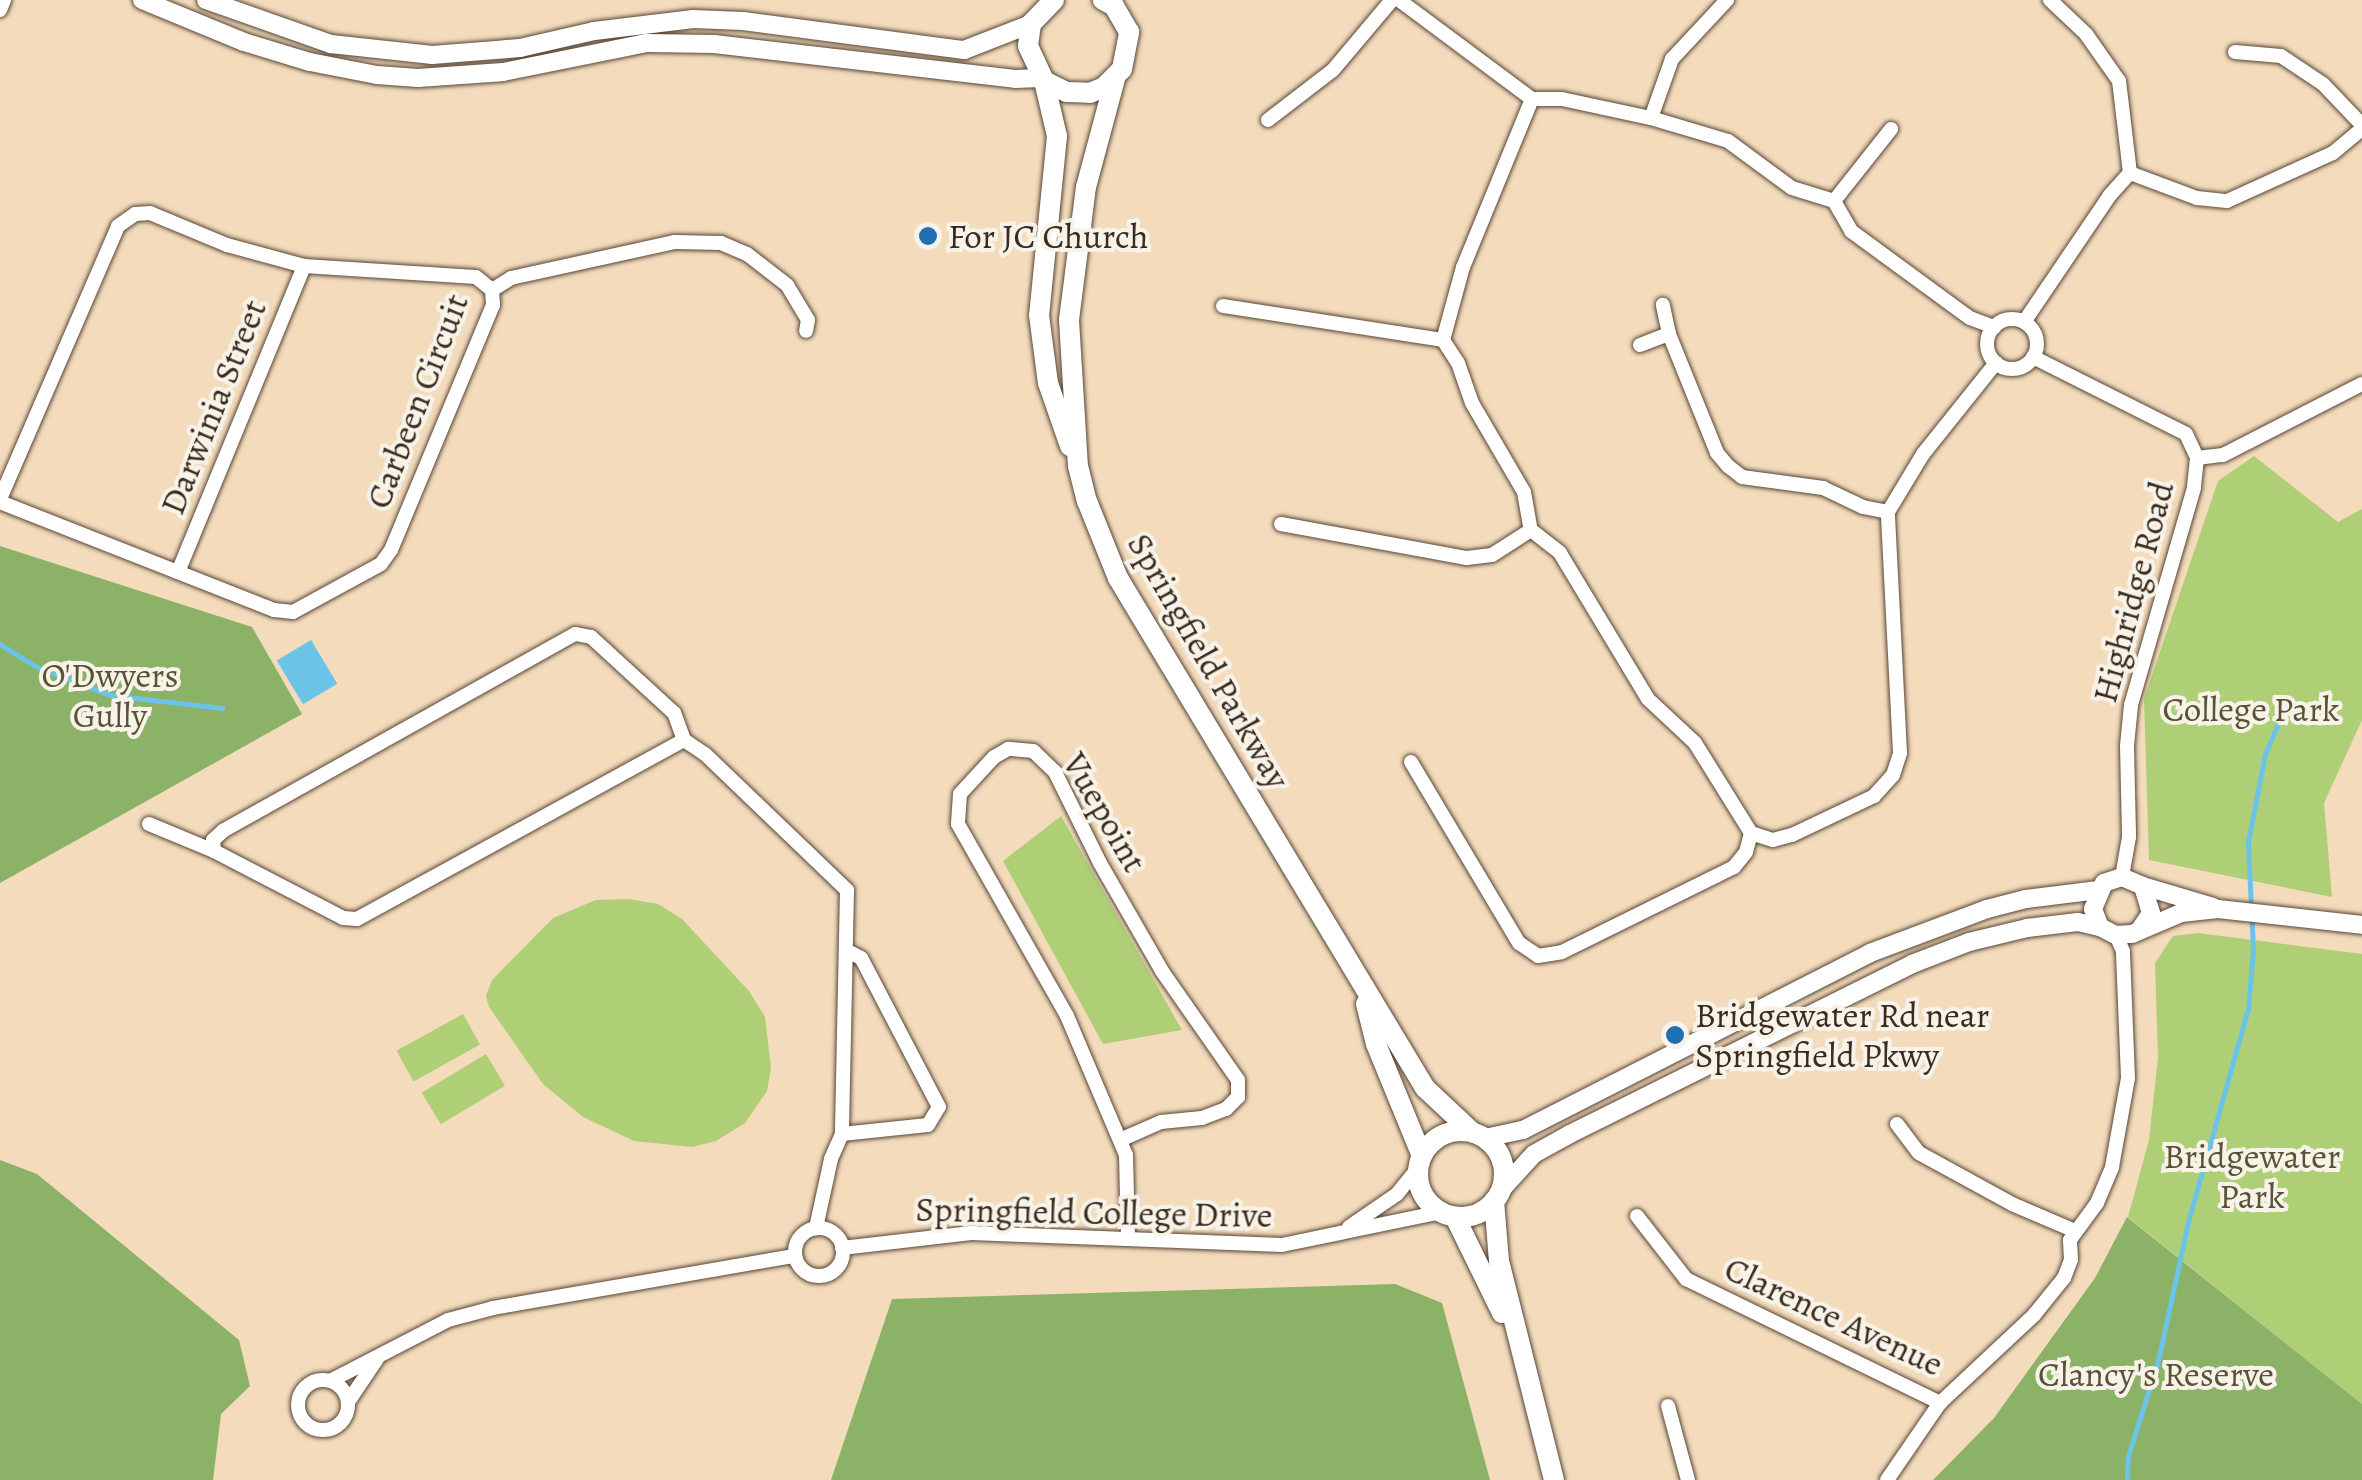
<!DOCTYPE html>
<style>
body{margin:0}
#map{position:relative;width:2362px;height:1480px;overflow:hidden;background:#f3dbbc;font-family:Alegreya,serif}
div>[style]{position:absolute}
[style*='--x']{left:calc(var(--x)*1px);top:calc(var(--y)*1px);width:calc(var(--w)*1px);rotate:calc(var(--a)*1deg)}
.green>*{inset:0;background:#afcf76;transform-origin:0 0}
.forest>*{inset:0;background:#8bb267}
.water>*{inset:0;background:#6bc4e8;transform-origin:0 0}
.stream>*{height:5px;margin:-2.5px;padding:0 2.5px;transform-origin:2.5px;border-radius:2.5px;background:#6bc4e8}
.roads{filter:drop-shadow(0 0 2px #574536) drop-shadow(0 0 2px #574536)}
.minor>*{height:14px;margin:-7px;padding:0 7px;transform-origin:7px;border-radius:7px;background:#fff}
.minor>.ring{margin:-7px;padding:0;box-sizing:content-box;background:none;border:14px solid #fff;border-radius:50%}
.tertiary>*{height:18px;margin:-9px;padding:0 9px;transform-origin:9px;border-radius:9px;background:#fff}
.secondary>*{height:20px;margin:-10px;padding:0 10px;transform-origin:10px;border-radius:10px;background:#fff}
.secondary>.ring{margin:-10px;padding:0;box-sizing:content-box;background:none;border:20px solid #fff;border-radius:50%}
.dots>*{width:28px;height:28px;translate:-50% -50%;box-sizing:border-box;border:5px solid #f7f3e8;border-radius:50%}
span{translate:-50% -50%;white-space:nowrap;text-align:center;line-height:1.15;-webkit-text-stroke:8px #f7f3e8;paint-order:stroke}
.poi-label{font-size:35px;color:#3b2a1e}
.left{translate:0 -50%;text-align:left}
.street-label{font-size:35px;color:#3b2a1e}
.park-label{font-size:35px;color:#585334}
</style>
<div id="map">
<div class="green">
<i style="clip-path:polygon(2254px 456px,2338px 522px,2362px 509px,2362px 720px,2324px 803px,2332px 897px,2149px 860px,2144px 699px,2218px 481px)"></i>
<i style="clip-path:polygon(1061px 816px,1182px 1030px,1103px 1044px,1003px 861px)"></i>
<i style="clip-path:polygon(629px 899px,658px 904px,682px 919px,749px 991px,765px 1017px,771px 1068px,767px 1091px,745px 1123px,716px 1141px,692px 1147px,634px 1141px,583px 1117px,543px 1084px,489px 1007px,486px 996px,492px 980px,553px 918px,596px 900px)"></i>
<i style="clip-path:polygon(2198px 933px,2362px 954px,2362px 1404px,2128px 1217px,2149px 1140px,2158px 1058px,2155px 963px,2173px 936px)"></i>
<i style="left:463px;top:1014px;width:35px;height:76px;rotate:61deg"></i>
<i style="left:486px;top:1054px;width:37px;height:75px;rotate:59deg"></i>
</div>
<div class="forest">
<i style="clip-path:polygon(0 546px,252px 627px,302px 714px,0 883px)"></i>
<i style="clip-path:polygon(0 1160px,37px 1174px,239px 1340px,250px 1386px,221px 1414px,213px 1480px,0 1480px)"></i>
<i style="clip-path:polygon(2127px 1217px,2362px 1404px,2362px 1480px,1933px 1480px,1994px 1418px,2095px 1278px)"></i>
<i style="clip-path:polygon(1395px 1284px,1442px 1303px,1490px 1480px,831px 1480px,892px 1299px)"></i>
</div>
<div class="water">
<i style="left:311px;top:640px;width:51px;height:40px;rotate:59deg"></i>
</div>
<div class="stream">
<i style="--x:0;--y:644;--w:41;--a:32.2"></i>
<i style="--x:35;--y:666;--w:80;--a:21.1"></i>
<i style="--x:110;--y:695;--w:113;--a:6.6"></i>
<i style="--x:2127;--y:1480;--w:24;--a:-88"></i>
<i style="--x:2128;--y:1456;--w:100;--a:-72.5"></i>
<i style="--x:2158;--y:1361;--w:142;--a:-77.8"></i>
<i style="--x:2188;--y:1222;--w:221;--a:-74.3"></i>
<i style="--x:2248;--y:1009;--w:59;--a:-85.2"></i>
<i style="--x:2253;--y:950;--w:108;--a:-92.7"></i>
<i style="--x:2248;--y:842;--w:90;--a:-79.1"></i>
<i style="--x:2265;--y:754;--w:53;--a:-66.8"></i>
</div>
<div class="roads">
<div class="minor">
<i style="--x:1399;--y:0;--w:166;--a:36.7"></i>
<i style="--x:1532;--y:99;--w:30;--a:0"></i>
<i style="--x:1562;--y:99;--w:91;--a:12.1"></i>
<i style="--x:1651;--y:118;--w:80;--a:16.6"></i>
<i style="--x:1728;--y:141;--w:79;--a:36.3"></i>
<i style="--x:1792;--y:188;--w:44;--a:17.2"></i>
<i style="--x:1834;--y:201;--w:34;--a:60"></i>
<i style="--x:1851;--y:231;--w:147;--a:36.2"></i>
<i style="--x:1970;--y:318;--w:26;--a:21"></i>
<i style="--x:0;--y:10;--w:11;--a:-68"></i>
<i style="--x:2235;--y:52;--w:46;--a:5"></i>
<i style="--x:2281;--y:56;--w:50;--a:33.7"></i>
<i style="--x:2323;--y:84;--w:57;--a:46.4"></i>
<i style="--x:1532;--y:99;--w:182;--a:112.3"></i>
<i style="--x:1463;--y:267;--w:76;--a:105.3"></i>
<i style="--x:1443;--y:340;--w:27;--a:57"></i>
<i style="--x:1458;--y:363;--w:42;--a:70.7"></i>
<i style="--x:1472;--y:403;--w:103;--a:59.7"></i>
<i style="--x:1524;--y:492;--w:39;--a:80"></i>
<i style="--x:1531;--y:530;--w:37;--a:38"></i>
<i style="--x:1560;--y:553;--w:170;--a:58.9"></i>
<i style="--x:1648;--y:699;--w:64;--a:43.1"></i>
<i style="--x:1695;--y:743;--w:106;--a:58.1"></i>
<i style="--x:1751;--y:833;--w:23;--a:18"></i>
<i style="--x:1773;--y:840;--w:20;--a:-15"></i>
<i style="--x:1792;--y:835;--w:91;--a:-25.4"></i>
<i style="--x:1874;--y:796;--w:28;--a:-48"></i>
<i style="--x:1893;--y:775;--w:23;--a:-72"></i>
<i style="--x:1900;--y:753;--w:241;--a:-92.9"></i>
<i style="--x:1888;--y:512;--w:68;--a:-58.9"></i>
<i style="--x:1923;--y:454;--w:117;--a:-51.3"></i>
<i style="--x:1651;--y:118;--w:63;--a:-70.4"></i>
<i style="--x:1672;--y:59;--w:81;--a:-47"></i>
<i style="--x:1268;--y:120;--w:82;--a:-37.6"></i>
<i style="--x:1333;--y:70;--w:92;--a:-49.9"></i>
<i style="--x:2130;--y:173;--w:72;--a:20.5"></i>
<i style="--x:2197;--y:198;--w:30;--a:6"></i>
<i style="--x:2227;--y:201;--w:116;--a:-24.4"></i>
<i style="--x:2333;--y:153;--w:38;--a:-40"></i>
<i style="--x:1834;--y:201;--w:92;--a:-51.6"></i>
<i style="--x:492;--y:290;--w:22;--a:-32"></i>
<i style="--x:511;--y:278;--w:168;--a:-12.4"></i>
<i style="--x:675;--y:242;--w:46;--a:1.2"></i>
<i style="--x:721;--y:243;--w:28;--a:23"></i>
<i style="--x:747;--y:254;--w:51;--a:37.8"></i>
<i style="--x:787;--y:285;--w:41;--a:59"></i>
<i style="--x:808;--y:320;--w:11;--a:100"></i>
<i style="--x:1223;--y:306;--w:223;--a:8.8"></i>
<i class="ring" style="left:1987px;top:319px;width:36px;height:36px"></i>
<i style="--x:2024;--y:322;--w:153;--a:-55.9"></i>
<i style="--x:2110;--y:195;--w:30;--a:-48"></i>
<i style="--x:2130;--y:173;--w:93;--a:-96.8"></i>
<i style="--x:2119;--y:81;--w:57;--a:-125.1"></i>
<i style="--x:2086;--y:34;--w:50;--a:-136.6"></i>
<i style="--x:1669;--y:334;--w:128;--a:68"></i>
<i style="--x:1717;--y:453;--w:17;--a:50"></i>
<i style="--x:1728;--y:466;--w:18;--a:38"></i>
<i style="--x:1742;--y:477;--w:82;--a:7.7"></i>
<i style="--x:1823;--y:488;--w:44;--a:25.4"></i>
<i style="--x:1863;--y:507;--w:25;--a:11"></i>
<i style="--x:1640;--y:345;--w:31;--a:-21"></i>
<i style="--x:1669;--y:334;--w:30;--a:-102"></i>
<i style="--x:2033;--y:357;--w:171;--a:26.7"></i>
<i style="--x:2186;--y:434;--w:26;--a:65"></i>
<i style="--x:2197;--y:458;--w:30;--a:96"></i>
<i style="--x:2194;--y:488;--w:226;--a:106.2"></i>
<i style="--x:2131;--y:705;--w:41;--a:95.6"></i>
<i style="--x:2127;--y:746;--w:91;--a:88.7"></i>
<i style="--x:2129;--y:837;--w:41;--a:99.9"></i>
<i style="--x:2197;--y:458;--w:26;--a:-7"></i>
<i style="--x:2223;--y:455;--w:156;--a:-27.1"></i>
<i style="--x:0;--y:499;--w:297;--a:-66.6"></i>
<i style="--x:118;--y:226;--w:21;--a:-35"></i>
<i style="--x:135;--y:214;--w:15;--a:-4"></i>
<i style="--x:150;--y:213;--w:83;--a:22.6"></i>
<i style="--x:227;--y:245;--w:80;--a:15.3"></i>
<i style="--x:304;--y:266;--w:172;--a:3.7"></i>
<i style="--x:476;--y:277;--w:21;--a:39"></i>
<i style="--x:492;--y:290;--w:15;--a:86"></i>
<i style="--x:493;--y:305;--w:265;--a:112.6"></i>
<i style="--x:391;--y:550;--w:17;--a:126"></i>
<i style="--x:381;--y:564;--w:100;--a:151.4"></i>
<i style="--x:293;--y:612;--w:19;--a:-174"></i>
<i style="--x:274;--y:610;--w:295;--a:-158.5"></i>
<i style="--x:1281;--y:524;--w:189;--a:10.4"></i>
<i style="--x:1467;--y:558;--w:25;--a:-7"></i>
<i style="--x:1492;--y:555;--w:46;--a:-32.7"></i>
<i style="--x:178;--y:572;--w:331;--a:-67.6"></i>
<i style="--x:684;--y:740;--w:29;--a:-110"></i>
<i style="--x:674;--y:713;--w:113;--a:-137.5"></i>
<i style="--x:591;--y:637;--w:16;--a:-169"></i>
<i style="--x:575;--y:634;--w:403;--a:150.8"></i>
<i style="--x:223;--y:831;--w:13;--a:138"></i>
<i style="--x:213;--y:840;--w:11;--a:85"></i>
<i style="--x:214;--y:851;--w:145;--a:27.4"></i>
<i style="--x:343;--y:918;--w:14;--a:4"></i>
<i style="--x:357;--y:919;--w:373;--a:-28.7"></i>
<i style="--x:684;--y:740;--w:25;--a:34"></i>
<i style="--x:705;--y:754;--w:197;--a:43.8"></i>
<i style="--x:847;--y:890;--w:244;--a:91.2"></i>
<i style="--x:842;--y:1134;--w:27;--a:114"></i>
<i style="--x:831;--y:1159;--w:71;--a:102.3"></i>
<i style="--x:1411;--y:762;--w:211;--a:59.2"></i>
<i style="--x:1519;--y:943;--w:23;--a:34"></i>
<i style="--x:1538;--y:956;--w:24;--a:-9"></i>
<i style="--x:1562;--y:952;--w:192;--a:-26.3"></i>
<i style="--x:1734;--y:867;--w:19;--a:-51"></i>
<i style="--x:1746;--y:852;--w:20;--a:-75"></i>
<i style="--x:149;--y:824;--w:70;--a:22.6"></i>
<i style="--x:1897;--y:1124;--w:36;--a:53"></i>
<i style="--x:1919;--y:1153;--w:106;--a:28.7"></i>
<i style="--x:2012;--y:1204;--w:69;--a:23.2"></i>
<i style="--x:842;--y:1134;--w:86;--a:-6"></i>
<i style="--x:928;--y:1125;--w:21;--a:-59"></i>
<i style="--x:939;--y:1107;--w:168;--a:-117.6"></i>
<i style="--x:861;--y:958;--w:13;--a:-153"></i>
<i style="--x:1120;--y:1140;--w:45;--a:-23.7"></i>
<i style="--x:1161;--y:1122;--w:41;--a:-5.6"></i>
<i style="--x:1202;--y:1118;--w:26;--a:-21"></i>
<i style="--x:1226;--y:1109;--w:17;--a:-45"></i>
<i style="--x:1238;--y:1097;--w:17;--a:-90"></i>
<i style="--x:1238;--y:1080;--w:133;--a:-124.9"></i>
<i style="--x:1162;--y:971;--w:125;--a:-119.9"></i>
<i style="--x:1100;--y:863;--w:102;--a:-116.3"></i>
<i style="--x:1055;--y:772;--w:30;--a:-136"></i>
<i style="--x:1033;--y:751;--w:25;--a:-175"></i>
<i style="--x:1008;--y:749;--w:16;--a:150"></i>
<i style="--x:994;--y:757;--w:50;--a:132.6"></i>
<i style="--x:960;--y:794;--w:30;--a:94"></i>
<i style="--x:958;--y:824;--w:221;--a:60.4"></i>
<i style="--x:1067;--y:1016;--w:151;--a:67"></i>
<i style="--x:1126;--y:1155;--w:83;--a:88.6"></i>
<i style="--x:1637;--y:1216;--w:80;--a:52.1"></i>
<i style="--x:1686;--y:1279;--w:283;--a:26"></i>
<i style="--x:1940;--y:1403;--w:129;--a:-43.1"></i>
<i style="--x:2034;--y:1315;--w:48;--a:-51"></i>
<i style="--x:2064;--y:1278;--w:19;--a:-69"></i>
<i style="--x:2071;--y:1260;--w:20;--a:-93"></i>
<i style="--x:2070;--y:1240;--w:46;--a:-53.9"></i>
<i style="--x:2097;--y:1203;--w:39;--a:-67"></i>
<i style="--x:2112;--y:1167;--w:90;--a:-79.8"></i>
<i style="--x:2128;--y:1078;--w:127;--a:-92.3"></i>
<i style="--x:2123;--y:951;--w:17;--a:-114"></i>
<i style="--x:1349;--y:1227;--w:58;--a:-34.5"></i>
<i style="--x:1397;--y:1194;--w:33;--a:-51"></i>
<i class="ring" style="left:795px;top:1228px;width:34px;height:34px"></i>
<i style="--x:842;--y:1248;--w:130;--a:-6.6"></i>
<i style="--x:971;--y:1233;--w:311;--a:2.2"></i>
<i style="--x:1282;--y:1245;--w:162;--a:-11.7"></i>
<i class="ring" style="left:298px;top:1380px;width:36px;height:36px"></i>
<i style="--x:330;--y:1381;--w:133;--a:-27.3"></i>
<i style="--x:448;--y:1320;--w:47;--a:-14.9"></i>
<i style="--x:493;--y:1308;--w:306;--a:-9.8"></i>
<i style="--x:348;--y:1402;--w:52;--a:-56"></i>
<i style="--x:1668;--y:1406;--w:77;--a:74.9"></i>
<i style="--x:1887;--y:1480;--w:93;--a:-55.5"></i>
</div>
<div class="tertiary">
<i style="--x:142;--y:0;--w:110;--a:22.4"></i>
<i style="--x:244;--y:42;--w:69;--a:16.9"></i>
<i style="--x:310;--y:62;--w:68;--a:11"></i>
<i style="--x:377;--y:75;--w:41;--a:4.2"></i>
<i style="--x:418;--y:78;--w:85;--a:-4"></i>
<i style="--x:503;--y:72;--w:147;--a:-11.4"></i>
<i style="--x:647;--y:43;--w:67;--a:0.9"></i>
<i style="--x:714;--y:44;--w:303;--a:6.6"></i>
<i style="--x:1015;--y:79;--w:26;--a:-2"></i>
<i style="--x:206;--y:0;--w:133;--a:19.4"></i>
<i style="--x:331;--y:44;--w:102;--a:6.2"></i>
<i style="--x:432;--y:55;--w:88;--a:-4.5"></i>
<i style="--x:520;--y:48;--w:76;--a:-12.9"></i>
<i style="--x:594;--y:31;--w:100;--a:-6.9"></i>
<i style="--x:693;--y:19;--w:50;--a:2.3"></i>
<i style="--x:743;--y:21;--w:223;--a:7.5"></i>
<i style="--x:964;--y:50;--w:72;--a:-21.2"></i>
<i style="--x:2143;--y:886;--w:73;--a:16.7"></i>
<i style="--x:2141;--y:928;--w:18;--a:-56"></i>
<i style="--x:2151;--y:913;--w:28;--a:-107"></i>
<i style="--x:2143;--y:886;--w:23;--a:-157"></i>
<i style="--x:2122;--y:877;--w:19;--a:162"></i>
<i style="--x:2104;--y:883;--w:28;--a:113"></i>
<i style="--x:2093;--y:909;--w:19;--a:69"></i>
<i style="--x:2100;--y:927;--w:18;--a:27"></i>
<i style="--x:2116;--y:935;--w:16;--a:-4"></i>
<i style="--x:2132;--y:934;--w:53;--a:-23.2"></i>
<i style="--x:2181;--y:913;--w:37;--a:-6"></i>
<i style="--x:2218;--y:909;--w:145;--a:6.3"></i>
<i style="--x:1485;--y:1138;--w:39;--a:-12"></i>
<i style="--x:1523;--y:1130;--w:390;--a:-27"></i>
<i style="--x:1870;--y:953;--w:125;--a:-20.6"></i>
<i style="--x:1987;--y:909;--w:40;--a:-14.4"></i>
<i style="--x:2026;--y:899;--w:73;--a:-7.1"></i>
<i style="--x:1502;--y:1189;--w:47;--a:-47.6"></i>
<i style="--x:1534;--y:1154;--w:41;--a:-29.1"></i>
<i style="--x:1570;--y:1134;--w:382;--a:-26.4"></i>
<i style="--x:1912;--y:964;--w:61;--a:-21.1"></i>
<i style="--x:1969;--y:942;--w:60;--a:-13.6"></i>
<i style="--x:2027;--y:928;--w:51;--a:-6.7"></i>
<i style="--x:2078;--y:922;--w:23;--a:13"></i>
</div>
<div class="secondary">
<i style="--x:1054;--y:0;--w:33;--a:134"></i>
<i style="--x:1031;--y:24;--w:22;--a:98"></i>
<i style="--x:1028;--y:46;--w:38;--a:65"></i>
<i style="--x:1044;--y:81;--w:57;--a:76.7"></i>
<i style="--x:1057;--y:136;--w:180;--a:95.7"></i>
<i style="--x:1039;--y:315;--w:69;--a:82.5"></i>
<i style="--x:1048;--y:383;--w:67;--a:70.8"></i>
<i style="--x:1115;--y:79;--w:112;--a:105"></i>
<i style="--x:1086;--y:187;--w:134;--a:97.3"></i>
<i style="--x:1069;--y:320;--w:146;--a:86.5"></i>
<i style="--x:1078;--y:466;--w:36;--a:76"></i>
<i style="--x:1087;--y:501;--w:83;--a:68.1"></i>
<i style="--x:1118;--y:578;--w:595;--a:58.95"></i>
<i style="--x:1425;--y:1088;--w:64;--a:43.1"></i>
<i style="--x:1044;--y:81;--w:25;--a:26"></i>
<i style="--x:1067;--y:92;--w:23;--a:2"></i>
<i style="--x:1090;--y:93;--w:15;--a:-23"></i>
<i style="--x:1104;--y:87;--w:25;--a:-45"></i>
<i style="--x:1122;--y:69;--w:38;--a:-79"></i>
<i style="--x:1129;--y:32;--w:30;--a:-120"></i>
<i style="--x:1114;--y:6;--w:13;--a:-151"></i>
<i style="--x:1366;--y:1004;--w:41;--a:76"></i>
<i style="--x:1376;--y:1044;--w:121;--a:67.7"></i>
<i class="ring" style="left:1418px;top:1131px;width:66px;height:66px"></i>
<i style="--x:1494;--y:1201;--w:60;--a:85.2"></i>
<i style="--x:1499;--y:1261;--w:226;--a:75.9"></i>
<i style="--x:1455;--y:1217;--w:107;--a:63.9"></i>
</div>
</div>
<div class="dots">
<i style="left:928px;top:236px;background:#1f6fb2"></i>
<i style="left:1675px;top:1035px;background:#1f6fb2"></i>
</div>
<div class="poi-label">
<span class="left" style="left:948px;top:236px">For JC Church</span>
<span class="left" style="left:1695px;top:1035px">Bridgewater Rd near<br>Springfield Pkwy</span>
</div>
<div class="street-label">
<span style="left:417px;top:401px;rotate:-69deg">Carbeen Circuit</span>
<span style="left:213px;top:407px;rotate:-68deg">Darwinia Street</span>
<span style="left:2133px;top:592px;rotate:-75deg">Highridge Road</span>
<span style="left:1209px;top:661px;rotate:60deg">Springfield Parkway</span>
<span style="left:1105px;top:812px;rotate:60deg">Vuepoint</span>
<span style="left:1094px;top:1212px;rotate:1deg">Springfield College Drive</span>
<span style="left:1834px;top:1316px;rotate:25deg">Clarence Avenue</span>
</div>
<div class="park-label">
<span style="left:110px;top:695px">O'Dwyers<br>Gully</span>
<span style="left:2251px;top:709px">College Park</span>
<span style="left:2252px;top:1176px">Bridgewater<br>Park</span>
<span style="left:2156px;top:1374px">Clancy's Reserve</span>
</div>
</div>
